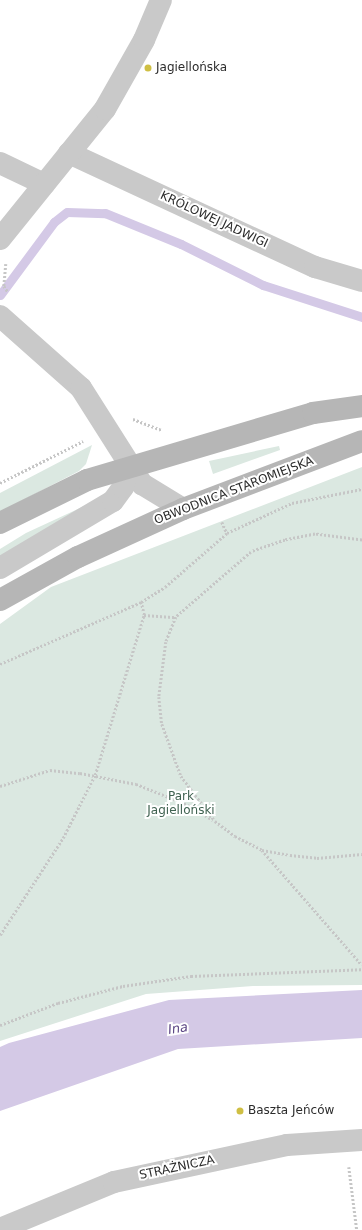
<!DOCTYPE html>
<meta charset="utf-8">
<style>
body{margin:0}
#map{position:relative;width:362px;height:1230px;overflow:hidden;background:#fff;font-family:"DejaVu Sans",sans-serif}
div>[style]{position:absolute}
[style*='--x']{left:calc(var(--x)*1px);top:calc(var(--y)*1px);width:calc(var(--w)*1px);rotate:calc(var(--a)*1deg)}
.green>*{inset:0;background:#dbe8e1}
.water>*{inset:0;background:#d4c9e6}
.stream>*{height:9px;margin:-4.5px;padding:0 4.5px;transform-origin:4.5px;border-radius:4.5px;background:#d4c9e6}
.path>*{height:2.5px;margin-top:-1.25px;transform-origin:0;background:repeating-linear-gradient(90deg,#c6c6c6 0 2px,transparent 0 4px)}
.minor>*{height:22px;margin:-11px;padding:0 11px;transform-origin:11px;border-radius:11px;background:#c9c9c9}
.secondary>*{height:22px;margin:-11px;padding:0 11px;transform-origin:11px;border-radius:11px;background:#b6b6b6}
.dots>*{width:11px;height:11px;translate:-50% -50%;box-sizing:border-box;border:2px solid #fff;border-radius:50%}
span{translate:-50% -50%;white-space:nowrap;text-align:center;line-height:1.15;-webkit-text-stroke:4px #fff;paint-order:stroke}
.poi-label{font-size:12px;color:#2c2c2c}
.left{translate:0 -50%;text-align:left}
.street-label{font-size:12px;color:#2c2c2c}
.park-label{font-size:12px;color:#406251}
.water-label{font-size:13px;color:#5b4584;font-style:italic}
</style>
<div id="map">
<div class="green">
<i style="clip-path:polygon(92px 445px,86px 464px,79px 471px,0 512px,0 493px)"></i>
<i style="clip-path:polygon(279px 446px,280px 450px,213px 474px,209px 461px)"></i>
<i style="clip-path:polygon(362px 467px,362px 985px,253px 986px,146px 994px,0 1041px,0 624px,51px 587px)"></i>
<i style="clip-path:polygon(93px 502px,0 559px,0 549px,26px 533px)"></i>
</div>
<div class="water">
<i style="clip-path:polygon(362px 990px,362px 1038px,178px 1049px,0 1111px,0 1047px,9px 1043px,169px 1000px)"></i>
</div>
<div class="stream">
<i style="--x:0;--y:295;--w:91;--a:-53.5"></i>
<i style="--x:54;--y:222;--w:16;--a:-38"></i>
<i style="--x:67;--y:212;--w:38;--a:2"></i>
<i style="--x:105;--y:213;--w:82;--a:22.2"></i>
<i style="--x:181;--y:244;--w:92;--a:26.6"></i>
<i style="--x:263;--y:285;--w:104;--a:17.9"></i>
</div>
<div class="path">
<i style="--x:6;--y:264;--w:22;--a:95"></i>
<i style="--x:4;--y:286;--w:7;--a:56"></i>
<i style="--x:133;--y:419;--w:31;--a:21"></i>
<i style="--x:0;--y:483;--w:93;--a:-26.8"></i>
<i style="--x:222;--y:522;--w:12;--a:66"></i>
<i style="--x:362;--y:540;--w:47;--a:-172.7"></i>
<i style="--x:315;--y:534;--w:31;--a:169"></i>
<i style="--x:285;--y:540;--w:36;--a:161"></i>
<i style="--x:251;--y:552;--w:99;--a:139.1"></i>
<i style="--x:176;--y:617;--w:27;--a:112"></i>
<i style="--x:166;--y:642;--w:55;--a:97.3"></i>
<i style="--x:159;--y:697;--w:27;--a:84"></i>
<i style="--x:162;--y:724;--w:55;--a:69.9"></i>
<i style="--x:181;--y:776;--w:56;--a:52.9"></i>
<i style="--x:215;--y:821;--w:25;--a:37"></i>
<i style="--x:235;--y:836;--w:30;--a:27"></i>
<i style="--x:262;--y:850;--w:28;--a:10"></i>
<i style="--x:290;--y:855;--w:27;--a:6"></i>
<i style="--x:317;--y:858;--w:45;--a:-5.1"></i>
<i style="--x:144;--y:615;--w:32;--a:4"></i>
<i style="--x:0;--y:664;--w:154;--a:-23.7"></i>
<i style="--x:141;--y:602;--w:28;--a:-32"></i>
<i style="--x:165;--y:587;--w:82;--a:-41.1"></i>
<i style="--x:227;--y:533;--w:72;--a:-24.8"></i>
<i style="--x:292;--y:503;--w:71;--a:-11.3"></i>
<i style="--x:0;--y:786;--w:52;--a:-17.7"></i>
<i style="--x:50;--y:770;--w:30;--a:6"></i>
<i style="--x:80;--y:773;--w:57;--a:11.1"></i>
<i style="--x:136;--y:784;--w:56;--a:22"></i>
<i style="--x:188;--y:805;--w:29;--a:31"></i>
<i style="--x:262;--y:850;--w:152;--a:49"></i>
<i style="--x:0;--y:935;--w:116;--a:-57"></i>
<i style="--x:63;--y:838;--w:71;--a:-63.1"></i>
<i style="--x:95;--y:775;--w:167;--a:-73"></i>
<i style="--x:144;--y:615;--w:13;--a:-103"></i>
<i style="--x:0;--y:1025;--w:62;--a:-20.8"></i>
<i style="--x:58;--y:1003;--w:67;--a:-14.7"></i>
<i style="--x:123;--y:986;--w:69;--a:-8.4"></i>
<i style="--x:191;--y:976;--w:171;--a:-2.3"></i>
<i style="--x:349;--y:1167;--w:64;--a:82.8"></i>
</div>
<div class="minor">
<i style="--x:69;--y:153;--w:271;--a:24.9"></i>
<i style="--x:315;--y:267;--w:49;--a:16.6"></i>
<i style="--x:0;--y:163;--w:49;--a:25.5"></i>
<i style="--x:0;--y:239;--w:167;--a:-51.1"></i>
<i style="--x:105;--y:109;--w:79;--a:-60.5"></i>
<i style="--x:144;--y:40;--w:43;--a:-67"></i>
<i style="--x:0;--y:316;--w:108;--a:41.6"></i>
<i style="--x:81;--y:388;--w:114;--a:57.6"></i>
<i style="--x:142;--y:484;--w:48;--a:31.4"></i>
<i style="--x:0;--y:568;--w:131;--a:-30.7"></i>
<i style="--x:113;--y:501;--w:17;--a:-54"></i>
<i style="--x:123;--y:487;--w:19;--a:-72"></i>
<i style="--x:0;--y:1229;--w:123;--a:-22.4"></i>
<i style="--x:114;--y:1182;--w:177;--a:-12.1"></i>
<i style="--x:287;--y:1145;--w:75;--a:-3.8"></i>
</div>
<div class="secondary">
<i style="--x:0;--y:523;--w:97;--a:-26.3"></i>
<i style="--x:87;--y:480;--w:236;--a:-16.5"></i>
<i style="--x:313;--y:413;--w:49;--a:-8.1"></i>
<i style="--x:0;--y:600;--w:89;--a:-28.9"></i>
<i style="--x:78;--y:557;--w:115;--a:-24.6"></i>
<i style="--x:183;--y:509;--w:191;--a:-20.8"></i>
</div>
<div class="dots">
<i style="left:148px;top:68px;background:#cfbf43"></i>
<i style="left:240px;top:1111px;background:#cfbf43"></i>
</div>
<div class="poi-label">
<span class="left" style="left:156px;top:68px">Jagiellońska</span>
<span class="left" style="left:248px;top:1111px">Baszta Jeńców</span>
</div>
<div class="street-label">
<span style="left:214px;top:220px;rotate:25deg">KRÓLOWEJ JADWIGI</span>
<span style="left:234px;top:491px;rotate:-21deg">OBWODNICA STAROMIEJSKA</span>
<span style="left:177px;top:1168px;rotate:-12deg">STRAŻNICZA</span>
</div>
<div class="park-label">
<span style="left:181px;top:804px">Park<br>Jagielloński</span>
</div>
<div class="water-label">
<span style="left:178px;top:1029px;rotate:-9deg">Ina</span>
</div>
</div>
